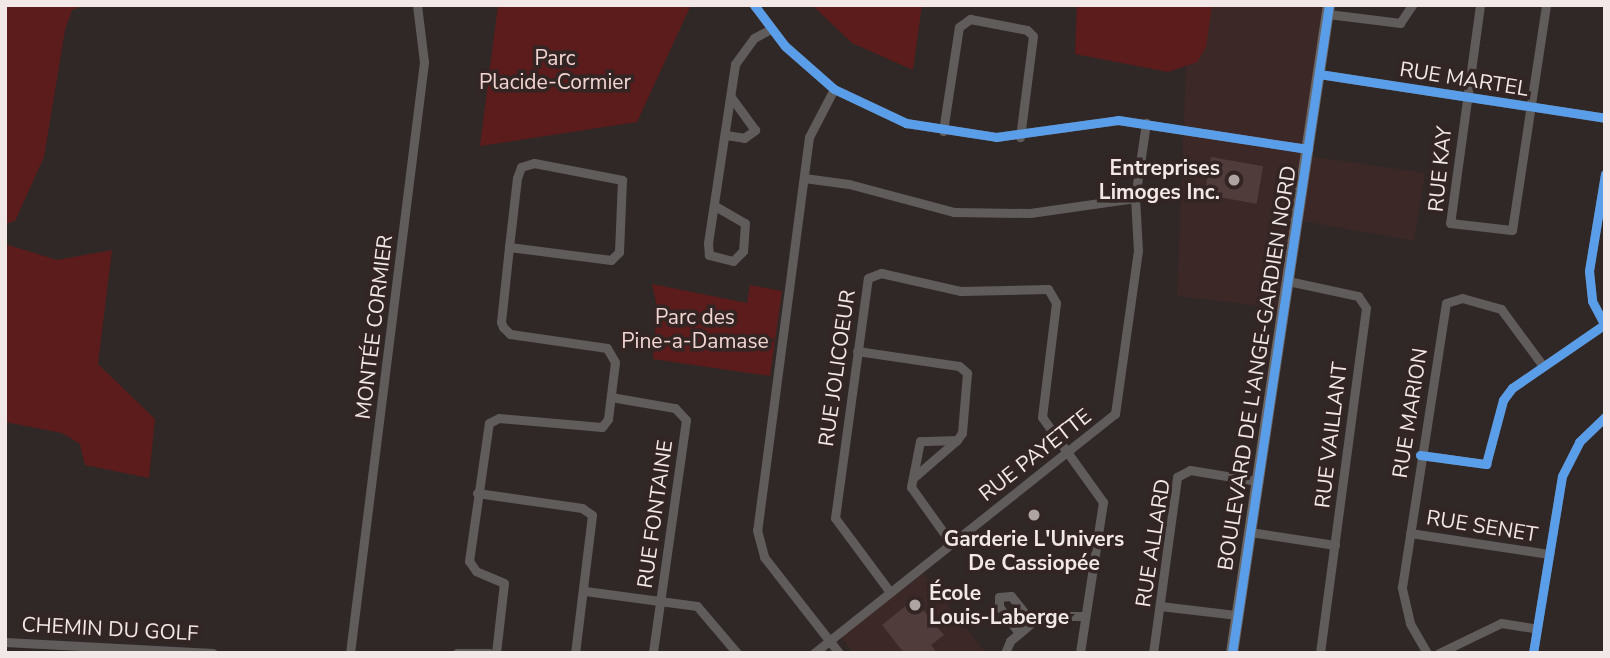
<!DOCTYPE html>
<meta charset="utf-8">
<style>
body{margin:0}
#map{position:relative;width:1610px;height:658px;overflow:hidden;background:#302826;font-family:"Nunito Sans",sans-serif}
div>[style]{position:absolute}
[style*='--x']{left:calc(var(--x)*1px);top:calc(var(--y)*1px);width:calc(var(--w)*1px);rotate:calc(var(--a)*1deg)}
.built>*{inset:0;background:#3c2927}
.green>*{inset:0;background:#5b1c1b}
.building>*{inset:0;background:#503c3b;transform-origin:0 0}
.minor>*{height:9px;margin:-4.5px;padding:0 4.5px;transform-origin:4.5px;border-radius:4.5px;background:#605c5c}
.major>*{height:12px;margin:-6px;padding:0 6px;transform-origin:6px;border-radius:6px;background:#6a6666}
.cycleway>*{height:9px;margin:-4.5px;padding:0 4.5px;transform-origin:4.5px;border-radius:4.5px;background:#5a9eea}
.dots>*{width:19px;height:19px;translate:-50% -50%;box-sizing:border-box;border:4px solid #332523;border-radius:50%}
span{translate:-50% -50%;white-space:nowrap;text-align:center;line-height:1.15;-webkit-text-stroke:7px #332523;paint-order:stroke}
.park-label{font-size:21px;color:#f2d5d2}
.street-label{font-size:21px;color:#f2e8e7}
.poi-label{font-size:21px;color:#f2e8e7;font-weight:700}
.right{translate:-100% -50%;text-align:right}
.left{translate:0 -50%;text-align:left}
.frame{position:absolute;inset:0;border:7px solid #f2e8e7;pointer-events:none}
</style>
<div id="map">
<div class="built">
<i style="clip-path:polygon(1202px 5px,1323px 5px,1301px 155px,1425px 173px,1414px 241px,1292px 219px,1278px 308px,1177px 296px,1186px 68px)"></i>
<i style="clip-path:polygon(923px 573px,986px 653px,853px 653px,841px 637px)"></i>
</div>
<div class="green">
<i style="clip-path:polygon(5px 5px,85px 5px,72px 10px,65px 30px,44px 157px,15px 221px,5px 224px)"></i>
<i style="clip-path:polygon(498px 5px,691px 5px,637px 122px,480px 146px)"></i>
<i style="clip-path:polygon(812px 5px,922px 5px,913px 70px,852px 43px)"></i>
<i style="clip-path:polygon(1077px 5px,1212px 5px,1206px 47px,1197px 62px,1168px 72px,1075px 54px)"></i>
<i style="clip-path:polygon(5px 244px,57px 260px,112px 250px,98px 364px,155px 419px,149px 478px,85px 465px,80px 444px,62px 433px,5px 422px)"></i>
<i style="clip-path:polygon(652px 284px,747px 303px,750px 285px,782px 291px,770px 376px,653px 359px,657px 307px)"></i>
</div>
<div class="building">
<i style="left:1211px;top:157px;width:53px;height:38px;rotate:10deg"></i>
<i style="clip-path:polygon(914px 599px,944px 635px,931px 645px,937px 653px,904px 653px,882px 625px)"></i>
</div>
<div class="minor">
<i style="--x:754;--y:5;--w:51;--a:52.9"></i>
<i style="--x:785;--y:46;--w:65;--a:41.3"></i>
<i style="--x:834;--y:89;--w:80;--a:25.3"></i>
<i style="--x:906;--y:123;--w:91;--a:8.8"></i>
<i style="--x:996;--y:137;--w:123;--a:-7.9"></i>
<i style="--x:1118;--y:120;--w:192;--a:8.7"></i>
<i style="--x:1480;--y:5;--w:220;--a:97.8"></i>
<i style="--x:1450;--y:223;--w:62;--a:6.4"></i>
<i style="--x:1512;--y:230;--w:228;--a:-81.4"></i>
<i style="--x:1328;--y:14;--w:73;--a:7.1"></i>
<i style="--x:1400;--y:23;--w:22;--a:-56"></i>
<i style="--x:1319;--y:74;--w:289;--a:8.7"></i>
<i style="--x:834;--y:89;--w:54;--a:117.5"></i>
<i style="--x:809;--y:137;--w:396;--a:97.5"></i>
<i style="--x:757;--y:530;--w:28;--a:75"></i>
<i style="--x:764;--y:557;--w:122;--a:52"></i>
<i style="--x:943;--y:131;--w:105;--a:-81.3"></i>
<i style="--x:959;--y:27;--w:14;--a:-36"></i>
<i style="--x:970;--y:19;--w:58;--a:10.9"></i>
<i style="--x:1027;--y:30;--w:8;--a:45"></i>
<i style="--x:1033;--y:36;--w:102;--a:97.3"></i>
<i style="--x:726;--y:135;--w:18;--a:9"></i>
<i style="--x:744;--y:138;--w:14;--a:-36"></i>
<i style="--x:755;--y:130;--w:41;--a:-126"></i>
<i style="--x:1605;--y:174;--w:98;--a:99.4"></i>
<i style="--x:1589;--y:271;--w:30;--a:84"></i>
<i style="--x:1592;--y:301;--w:27;--a:62"></i>
<i style="--x:804;--y:178;--w:45;--a:7.6"></i>
<i style="--x:849;--y:184;--w:109;--a:14.9"></i>
<i style="--x:954;--y:212;--w:76;--a:0.8"></i>
<i style="--x:1030;--y:213;--w:106;--a:-8.1"></i>
<i style="--x:715;--y:206;--w:34;--a:30"></i>
<i style="--x:745;--y:223;--w:28;--a:94"></i>
<i style="--x:743;--y:251;--w:14;--a:135"></i>
<i style="--x:733;--y:261;--w:25;--a:-166"></i>
<i style="--x:709;--y:255;--w:12;--a:-95"></i>
<i style="--x:708;--y:243;--w:181;--a:-81.4"></i>
<i style="--x:735;--y:64;--w:32;--a:-54"></i>
<i style="--x:754;--y:38;--w:19;--a:-28"></i>
<i style="--x:1288;--y:281;--w:72;--a:12.1"></i>
<i style="--x:1358;--y:296;--w:14;--a:56"></i>
<i style="--x:1366;--y:308;--w:348;--a:97.6"></i>
<i style="--x:857;--y:351;--w:103;--a:8.4"></i>
<i style="--x:959;--y:366;--w:11;--a:41"></i>
<i style="--x:967;--y:373;--w:60;--a:94.8"></i>
<i style="--x:962;--y:433;--w:9;--a:126"></i>
<i style="--x:957;--y:440;--w:37;--a:178"></i>
<i style="--x:920;--y:441;--w:47;--a:101.1"></i>
<i style="--x:911;--y:487;--w:69;--a:54.5"></i>
<i style="--x:611;--y:397;--w:65;--a:9.8"></i>
<i style="--x:675;--y:408;--w:16;--a:47"></i>
<i style="--x:686;--y:420;--w:235;--a:98.1"></i>
<i style="--x:1420;--y:455;--w:67;--a:7.8"></i>
<i style="--x:1486;--y:464;--w:66;--a:-75.1"></i>
<i style="--x:1503;--y:400;--w:15;--a:-53"></i>
<i style="--x:1512;--y:388;--w:113;--a:-34.5"></i>
<i style="--x:913;--y:478;--w:58;--a:-40.8"></i>
<i style="--x:477;--y:493;--w:106;--a:8.1"></i>
<i style="--x:582;--y:508;--w:12;--a:35"></i>
<i style="--x:592;--y:515;--w:139;--a:97"></i>
<i style="--x:1250;--y:532;--w:86;--a:8.7"></i>
<i style="--x:1410;--y:533;--w:141;--a:8.6"></i>
<i style="--x:585;--y:591;--w:113;--a:7.6"></i>
<i style="--x:697;--y:606;--w:62;--a:49.6"></i>
<i style="--x:890;--y:592;--w:92;--a:-126.6"></i>
<i style="--x:835;--y:518;--w:242;--a:-82.2"></i>
<i style="--x:868;--y:278;--w:14;--a:-21"></i>
<i style="--x:881;--y:273;--w:82;--a:12.7"></i>
<i style="--x:961;--y:291;--w:87;--a:-1.3"></i>
<i style="--x:1048;--y:289;--w:16;--a:60"></i>
<i style="--x:1056;--y:303;--w:115;--a:97"></i>
<i style="--x:1042;--y:417;--w:105;--a:54.3"></i>
<i style="--x:1103;--y:502;--w:153;--a:98.7"></i>
<i style="--x:1160;--y:606;--w:78;--a:6.7"></i>
<i style="--x:1019;--y:633;--w:34;--a:-127"></i>
<i style="--x:999;--y:606;--w:9;--a:-90"></i>
<i style="--x:999;--y:597;--w:12;--a:-5"></i>
<i style="--x:1011;--y:596;--w:33;--a:51"></i>
<i style="--x:5;--y:642;--w:208;--a:3"></i>
<i style="--x:350;--y:653;--w:596;--a:-82.86"></i>
<i style="--x:424;--y:62;--w:57;--a:-97"></i>
<i style="--x:457;--y:653;--w:32;--a:0"></i>
<i style="--x:496;--y:653;--w:70;--a:-83.5"></i>
<i style="--x:504;--y:583;--w:30;--a:-157"></i>
<i style="--x:476;--y:571;--w:12;--a:-125"></i>
<i style="--x:469;--y:561;--w:139;--a:-81.8"></i>
<i style="--x:489;--y:423;--w:11;--a:-27"></i>
<i style="--x:499;--y:418;--w:103;--a:5"></i>
<i style="--x:602;--y:427;--w:10;--a:-53"></i>
<i style="--x:608;--y:419;--w:57;--a:-83"></i>
<i style="--x:615;--y:362;--w:16;--a:-120"></i>
<i style="--x:607;--y:348;--w:98;--a:-171.8"></i>
<i style="--x:510;--y:334;--w:10;--a:-135"></i>
<i style="--x:503;--y:327;--w:5;--a:-112"></i>
<i style="--x:501;--y:322;--w:75;--a:-83.9"></i>
<i style="--x:509;--y:247;--w:69;--a:-83.4"></i>
<i style="--x:517;--y:178;--w:12;--a:-70"></i>
<i style="--x:521;--y:167;--w:14;--a:-17"></i>
<i style="--x:534;--y:163;--w:90;--a:10.9"></i>
<i style="--x:622;--y:180;--w:72;--a:92.4"></i>
<i style="--x:619;--y:252;--w:11;--a:135"></i>
<i style="--x:611;--y:260;--w:103;--a:-172.7"></i>
<i style="--x:814;--y:653;--w:384;--a:-38.5"></i>
<i style="--x:1115;--y:414;--w:165;--a:-82"></i>
<i style="--x:1138;--y:251;--w:53;--a:-93.2"></i>
<i style="--x:1135;--y:198;--w:76;--a:-81.7"></i>
<i style="--x:1005;--y:653;--w:13;--a:-67"></i>
<i style="--x:1010;--y:641;--w:39;--a:-40"></i>
<i style="--x:1040;--y:616;--w:44;--a:0"></i>
<i style="--x:1153;--y:653;--w:178;--a:-82.2"></i>
<i style="--x:1177;--y:477;--w:15;--a:-28"></i>
<i style="--x:1190;--y:470;--w:68;--a:9.3"></i>
<i style="--x:1427;--y:653;--w:34;--a:-120"></i>
<i style="--x:1410;--y:623;--w:37;--a:-103"></i>
<i style="--x:1402;--y:587;--w:287;--a:-81.2"></i>
<i style="--x:1446;--y:303;--w:17;--a:-17"></i>
<i style="--x:1462;--y:298;--w:41;--a:15.8"></i>
<i style="--x:1501;--y:309;--w:71;--a:53.6"></i>
<i style="--x:1439;--y:653;--w:69;--a:-25.8"></i>
<i style="--x:1501;--y:623;--w:36;--a:9"></i>
<i style="--x:1533;--y:653;--w:179;--a:-80.7"></i>
<i style="--x:1562;--y:476;--w:38;--a:-63"></i>
<i style="--x:1579;--y:442;--w:36;--a:-44"></i>
</div>
<div class="major">
<i style="--x:1232;--y:653;--w:655;--a:-81.49"></i>
</div>
<div class="cycleway">
<i style="--x:754;--y:5;--w:51;--a:52.9"></i>
<i style="--x:785;--y:46;--w:65;--a:41.3"></i>
<i style="--x:834;--y:89;--w:80;--a:25.3"></i>
<i style="--x:906;--y:123;--w:91;--a:8.8"></i>
<i style="--x:996;--y:137;--w:123;--a:-7.9"></i>
<i style="--x:1118;--y:120;--w:192;--a:8.7"></i>
<i style="--x:1319;--y:74;--w:289;--a:8.7"></i>
<i style="--x:1605;--y:174;--w:98;--a:99.4"></i>
<i style="--x:1589;--y:271;--w:30;--a:84"></i>
<i style="--x:1592;--y:301;--w:27;--a:62"></i>
<i style="--x:1420;--y:455;--w:67;--a:7.8"></i>
<i style="--x:1486;--y:464;--w:66;--a:-75.1"></i>
<i style="--x:1503;--y:400;--w:15;--a:-53"></i>
<i style="--x:1512;--y:388;--w:113;--a:-34.5"></i>
<i style="--x:1232;--y:653;--w:655;--a:-81.49"></i>
<i style="--x:1533;--y:653;--w:179;--a:-80.7"></i>
<i style="--x:1562;--y:476;--w:38;--a:-63"></i>
<i style="--x:1579;--y:442;--w:36;--a:-44"></i>
</div>
<div class="dots">
<i style="left:1234px;top:180px;background:#aea5a3"></i>
<i style="left:1034px;top:515px;background:#aea5a3"></i>
<i style="left:915px;top:605px;background:#aea5a3"></i>
</div>
<div class="park-label">
<span style="left:555px;top:70px">Parc<br>Placide-Cormier</span>
<span style="left:695px;top:329px">Parc des<br>Pine-a-Damase</span>
</div>
<div class="street-label">
<span style="left:1464px;top:79px;rotate:9deg">RUE MARTEL</span>
<span style="left:1440px;top:169px;rotate:-84deg">RUE KAY</span>
<span style="left:374px;top:327px;rotate:-83deg">MONTÉE CORMIER</span>
<span style="left:837px;top:368px;rotate:-82deg">RUE JOLICOEUR</span>
<span style="left:1257px;top:368px;rotate:-81deg">BOULEVARD DE L'ANGE-GARDIEN NORD</span>
<span style="left:1410px;top:413px;rotate:-81deg">RUE MARION</span>
<span style="left:1331px;top:435px;rotate:-83deg">RUE VAILLANT</span>
<span style="left:1035px;top:455px;rotate:-38deg">RUE PAYETTE</span>
<span style="left:655px;top:514px;rotate:-82deg">RUE FONTAINE</span>
<span style="left:1482px;top:526px;rotate:9deg">RUE SENET</span>
<span style="left:1153px;top:543px;rotate:-81deg">RUE ALLARD</span>
<span style="left:110px;top:629px;rotate:3deg">CHEMIN DU GOLF</span>
</div>
<div class="poi-label">
<span class="right" style="left:1220px;top:180px">Entreprises<br>Limoges Inc.</span>
<span style="left:1034px;top:551px">Garderie L'Univers<br>De Cassiopée</span>
<span class="left" style="left:929px;top:605px">École<br>Louis-Laberge</span>
</div>
<div class="frame"></div>
</div>
